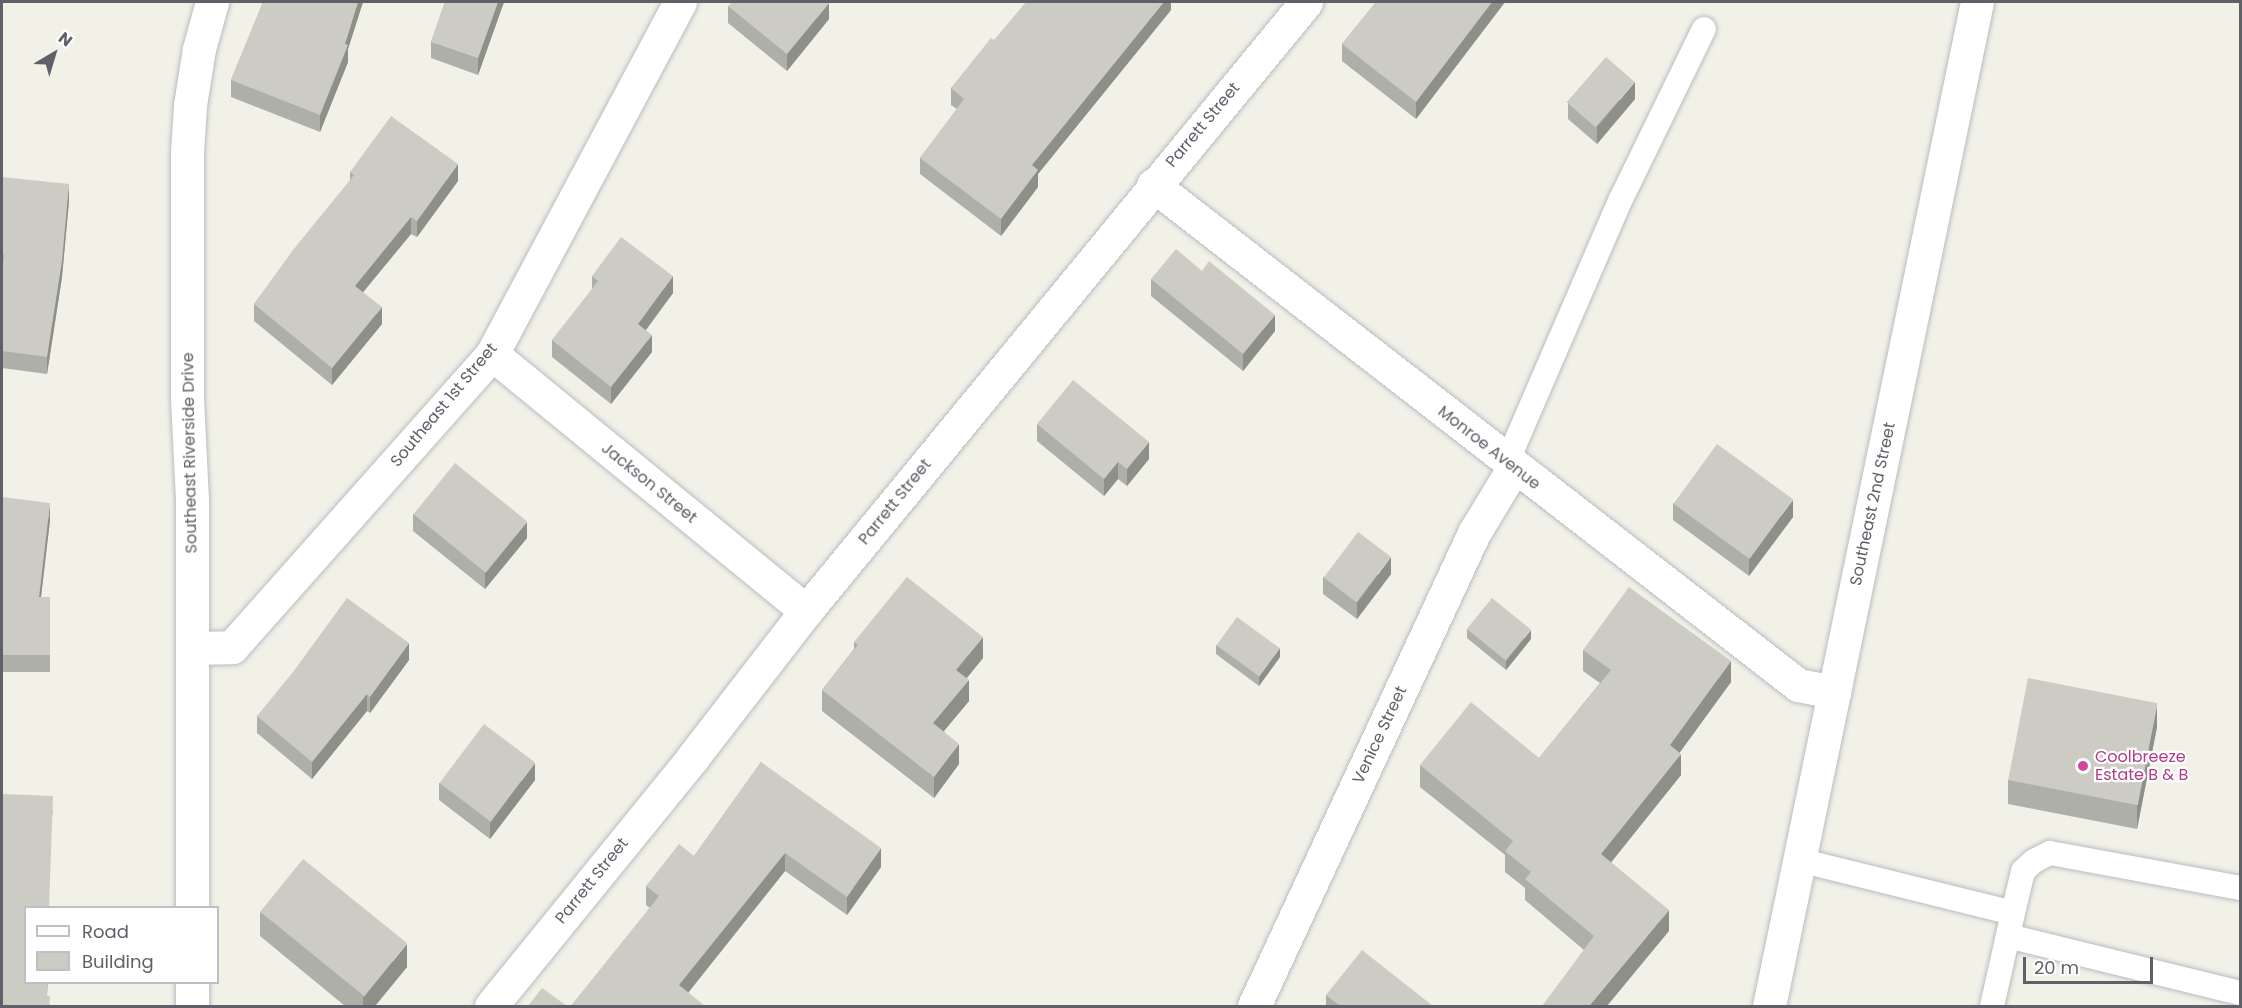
<!DOCTYPE html>
<style>
body{margin:0}
#map{position:relative;width:2242px;height:1008px;overflow:hidden;background:#f1f1e8;font-family:Poppins,sans-serif}
div>[style]{position:absolute}
[style*='--x']{left:calc(var(--x)*1px);top:calc(var(--y)*1px);width:calc(var(--w)*1px);rotate:calc(var(--a)*1deg)}
.roads{filter:drop-shadow(0 0 2px #babbc1) drop-shadow(0 0 2px #babbc1)}
.service>*{height:24px;margin:-12px;padding:0 12px;transform-origin:12px;border-radius:12px;background:#fff}
.minor>*{height:33px;margin:-16.5px;padding:0 16.5px;transform-origin:16.5px;border-radius:16.5px;background:#fff}
.tertiary>*{height:33px;margin:-16.5px;padding:0 16.5px;transform-origin:16.5px;border-radius:16.5px;background:#fff}
.wall>*{inset:0;background:#afafa9}
.shaded-wall>*{inset:0;background:#8f8f89}
.building>*{inset:0;background:#ccccc4;transform-origin:0 0}
.dots>*{width:16px;height:16px;translate:-50% -50%;box-sizing:border-box;border:3px solid #fff;border-radius:50%}
span{translate:-50% -50%;white-space:nowrap;text-align:center;line-height:1.15;-webkit-text-stroke:4.5px #fff;paint-order:stroke}
.street-label{font-size:16px;color:#5f6168}
.hotel-label{font-size:16px;color:#b23c85}
.left{translate:0 -50%;text-align:left}
.frame{position:absolute;inset:0;border:3px solid #5f6168;pointer-events:none}
.legend{position:absolute;left:24px;top:906px;width:195px;height:78px;box-sizing:border-box;background:#fff;border:2px solid #bfc0c3;margin:0;padding:8px 10px;list-style:none;font-size:18px;color:#5f6168}
.legend li{display:flex;align-items:center;gap:12px;height:30px}
.legend b{width:30px;border:2px solid #bfc0c3}
.north{position:absolute;left:24px;top:24px;width:60px;height:60px;-webkit-text-stroke:4px #fff;paint-order:stroke;rotate:38deg;font-size:16px;font-weight:700;line-height:24px;text-align:center;color:#5f6168}
.north::after{content:'';display:block;margin:auto;width:21px;height:27px;background:#5f6168;clip-path:polygon(50% 0,100% 100%,50% 72%,0 100%)}
.scale{position:absolute;left:2023px;top:957px;width:130px;height:27px;box-sizing:border-box;border:3px solid #5f6168;border-top:0;padding-left:8px;font-size:18px;line-height:21px;white-space:nowrap;color:#5f6168;-webkit-text-stroke:4px #fff;paint-order:stroke}
</style>
<div id="map">
<div class="roads">
<div class="service">
<i style="--x:1507;--y:462;--w:287;--a:-66.6"></i>
<i style="--x:1621;--y:199;--w:189;--a:-64"></i>
<i style="--x:1799;--y:860;--w:220;--a:13.9"></i>
<i style="--x:2013;--y:913;--w:95;--a:102.7"></i>
<i style="--x:2013;--y:913;--w:43;--a:-76.6"></i>
<i style="--x:2023;--y:871;--w:15;--a:-42"></i>
<i style="--x:2034;--y:861;--w:18;--a:-27"></i>
<i style="--x:2050;--y:853;--w:193;--a:10.4"></i>
<i style="--x:2008;--y:936;--w:239;--a:13.8"></i>
</div>
<div class="minor">
<i style="--x:1153;--y:185;--w:816;--a:37.78"></i>
<i style="--x:1798;--y:685;--w:37;--a:11"></i>
<i style="--x:492;--y:354;--w:406;--a:39.3"></i>
<i style="--x:193;--y:648;--w:39;--a:-1"></i>
<i style="--x:232;--y:647;--w:392;--a:-48.4"></i>
<i style="--x:492;--y:354;--w:399;--a:-61.9"></i>
<i style="--x:491;--y:1006;--w:321;--a:-50.9"></i>
<i style="--x:693;--y:757;--w:185;--a:-52.3"></i>
<i style="--x:806;--y:611;--w:788;--a:-50.61"></i>
<i style="--x:1254;--y:1006;--w:522;--a:-65.06"></i>
<i style="--x:1474;--y:533;--w:77;--a:-58.8"></i>
</div>
<div class="tertiary">
<i style="--x:192;--y:908;--w:408;--a:-90"></i>
<i style="--x:192;--y:500;--w:102;--a:-92.8"></i>
<i style="--x:187;--y:398;--w:246;--a:-90"></i>
<i style="--x:187;--y:152;--w:47;--a:-86.3"></i>
<i style="--x:190;--y:105;--w:57;--a:-80.9"></i>
<i style="--x:199;--y:49;--w:49;--a:-74.5"></i>
<i style="--x:192;--y:1006;--w:24;--a:-90"></i>
<i style="--x:1769;--y:1006;--w:1025;--a:-78.3"></i>
</div>
</div>
<div class="wall">
<i style="clip-path:polygon(263px 2px,363px 2px,348px 49px,348px 62px,320px 132px,231px 97px,231px 80px)"></i>
<i style="clip-path:polygon(445px 2px,504px 2px,478px 75px,431px 58px,431px 42px)"></i>
<i style="clip-path:polygon(1171px 2px,1171px 10px,1038px 174px,1038px 187px,1001px 236px,920px 174px,920px 158px,957px 109px,951px 105px,951px 88px,994px 40px)"></i>
<i style="clip-path:polygon(1376px 2px,1505px 2px,1416px 119px,1342px 61px,1342px 44px)"></i>
<i style="clip-path:polygon(728px 6px,829px 19px,787px 71px,728px 23px)"></i>
<i style="clip-path:polygon(1635px 99px,1597px 144px,1568px 119px,1568px 103px)"></i>
<i style="clip-path:polygon(350px 172px,458px 181px,417px 237px,411px 234px,363px 292px,382px 324px,332px 385px,254px 321px,254px 304px,350px 181px)"></i>
<i style="clip-path:polygon(2px 177px,69px 201px,62px 277px,47px 374px,2px 368px)"></i>
<i style="clip-path:polygon(592px 276px,673px 293px,645px 330px,652px 352px,611px 404px,552px 357px,552px 340px,592px 290px)"></i>
<i style="clip-path:polygon(1151px 279px,1275px 331px,1243px 371px,1151px 296px)"></i>
<i style="clip-path:polygon(1037px 424px,1149px 459px,1127px 486px,1118px 479px,1104px 496px,1037px 441px)"></i>
<i style="clip-path:polygon(2px 497px,50px 520px,41px 597px,50px 597px,50px 672px,2px 672px)"></i>
<i style="clip-path:polygon(1673px 503px,1793px 517px,1749px 576px,1673px 520px)"></i>
<i style="clip-path:polygon(413px 514px,527px 538px,485px 589px,413px 531px)"></i>
<i style="clip-path:polygon(1391px 574px,1357px 619px,1323px 594px,1323px 577px)"></i>
<i style="clip-path:polygon(1467px 629px,1531px 639px,1506px 670px,1467px 638px)"></i>
<i style="clip-path:polygon(854px 642px,983px 658px,967px 678px,969px 701px,944px 731px,959px 764px,934px 798px,822px 711px,822px 690px,854px 649px)"></i>
<i style="clip-path:polygon(1216px 645px,1280px 657px,1259px 686px,1216px 654px)"></i>
<i style="clip-path:polygon(1583px 650px,1731px 682px,1679px 753px,1681px 775px,1611px 862px,1669px 931px,1584px 950px,1525px 900px,1525px 888px,1505px 872px,1505px 855px,1420px 787px,1420px 765px,1539px 758px,1600px 683px,1583px 671px)"></i>
<i style="clip-path:polygon(409px 660px,370px 713px,367px 711px,312px 779px,257px 733px,257px 716px)"></i>
<i style="clip-path:polygon(2157px 727px,2137px 829px,2008px 804px,2008px 780px)"></i>
<i style="clip-path:polygon(761px 762px,881px 867px,847px 915px,785px 871px,688px 993px,571px 1006px,650px 908px,646px 905px,646px 886px,694px 856px)"></i>
<i style="clip-path:polygon(535px 780px,490px 839px,439px 800px,439px 783px)"></i>
<i style="clip-path:polygon(2px 794px,53px 811px,26px 982px,48px 982px,47px 996px,50px 1006px,2px 970px)"></i>
<i style="clip-path:polygon(260px 912px,407px 967px,375px 1006px,345px 1006px,260px 936px)"></i>
<i style="clip-path:polygon(1326px 995px,1433px 1006px,1326px 1006px)"></i>
</div>
<div class="shaded-wall">
<i style="clip-path:polygon(358px 2px,363px 2px,348px 49px,348px 62px,320px 132px,320px 115px,345px 44px)"></i>
<i style="clip-path:polygon(498px 2px,504px 2px,478px 75px,478px 58px)"></i>
<i style="clip-path:polygon(1164px 2px,1171px 2px,1171px 10px,1038px 174px,1038px 187px,1001px 236px,1001px 219px,1032px 165px)"></i>
<i style="clip-path:polygon(1492px 2px,1505px 2px,1416px 119px,1416px 102px)"></i>
<i style="clip-path:polygon(829px 3px,829px 19px,787px 71px,787px 54px)"></i>
<i style="clip-path:polygon(1635px 82px,1635px 99px,1597px 144px,1597px 127px)"></i>
<i style="clip-path:polygon(458px 164px,458px 181px,417px 237px,417px 221px)"></i>
<i style="clip-path:polygon(69px 184px,69px 201px,62px 277px,47px 374px,47px 357px)"></i>
<i style="clip-path:polygon(411px 217px,411px 234px,355px 302px,355px 286px)"></i>
<i style="clip-path:polygon(673px 276px,673px 293px,638px 341px,638px 324px)"></i>
<i style="clip-path:polygon(382px 307px,382px 324px,332px 385px,332px 368px)"></i>
<i style="clip-path:polygon(1275px 315px,1275px 331px,1243px 371px,1243px 354px)"></i>
<i style="clip-path:polygon(652px 335px,652px 352px,611px 404px,611px 387px)"></i>
<i style="clip-path:polygon(1149px 442px,1149px 459px,1127px 486px,1127px 469px)"></i>
<i style="clip-path:polygon(1118px 462px,1118px 479px,1104px 496px,1104px 479px)"></i>
<i style="clip-path:polygon(1793px 500px,1793px 517px,1749px 576px,1749px 559px)"></i>
<i style="clip-path:polygon(50px 503px,50px 520px,39px 614px,39px 597px)"></i>
<i style="clip-path:polygon(527px 522px,527px 538px,485px 589px,485px 573px)"></i>
<i style="clip-path:polygon(1391px 557px,1391px 574px,1357px 619px,1357px 603px)"></i>
<i style="clip-path:polygon(1531px 630px,1531px 639px,1506px 670px,1506px 661px)"></i>
<i style="clip-path:polygon(983px 637px,983px 658px,956px 691px,956px 670px)"></i>
<i style="clip-path:polygon(409px 643px,409px 660px,370px 713px,370px 697px)"></i>
<i style="clip-path:polygon(1280px 648px,1280px 657px,1259px 686px,1259px 677px)"></i>
<i style="clip-path:polygon(1731px 661px,1731px 682px,1670px 766px,1670px 745px)"></i>
<i style="clip-path:polygon(969px 680px,969px 701px,933px 744px,933px 723px)"></i>
<i style="clip-path:polygon(367px 694px,367px 711px,312px 779px,312px 762px)"></i>
<i style="clip-path:polygon(2157px 704px,2157px 727px,2137px 829px,2137px 806px)"></i>
<i style="clip-path:polygon(959px 744px,959px 764px,934px 798px,934px 777px)"></i>
<i style="clip-path:polygon(1681px 754px,1681px 775px,1601px 875px,1601px 854px)"></i>
<i style="clip-path:polygon(535px 763px,535px 780px,490px 839px,490px 823px)"></i>
<i style="clip-path:polygon(881px 848px,881px 867px,847px 915px,847px 897px)"></i>
<i style="clip-path:polygon(785px 853px,785px 871px,679px 1004px,679px 985px)"></i>
<i style="clip-path:polygon(1669px 910px,1669px 931px,1607px 1006px,1589px 1006px)"></i>
<i style="clip-path:polygon(407px 944px,407px 967px,375px 1006px,363px 1006px,363px 998px)"></i>
</div>
<div class="building">
<i style="clip-path:polygon(263px 2px,358px 2px,345px 44px,348px 45px,320px 115px,231px 80px)"></i>
<i style="clip-path:polygon(445px 2px,498px 2px,478px 58px,431px 42px)"></i>
<i style="clip-path:polygon(732px 2px,827px 2px,829px 3px,787px 54px,728px 6px)"></i>
<i style="clip-path:polygon(1026px 2px,1164px 2px,1032px 165px,1038px 170px,1001px 219px,920px 158px,964px 99px,951px 88px,991px 38px,994px 40px)"></i>
<i style="clip-path:polygon(1376px 2px,1492px 2px,1416px 102px,1342px 44px)"></i>
<i style="left:1606px;top:57px;width:38px;height:60px;rotate:41deg"></i>
<i style="clip-path:polygon(391px 116px,458px 164px,417px 221px,411px 217px,355px 286px,382px 307px,332px 368px,254px 304px,293px 250px,354px 175px,350px 172px)"></i>
<i style="clip-path:polygon(2px 177px,69px 184px,62px 261px,47px 357px,2px 351px,2px 275px,4px 255px,2px 254px)"></i>
<i style="clip-path:polygon(621px 237px,673px 276px,638px 324px,652px 335px,611px 387px,552px 340px,598px 281px,592px 276px)"></i>
<i style="clip-path:polygon(1176px 249px,1202px 271px,1209px 261px,1275px 315px,1243px 354px,1151px 279px)"></i>
<i style="clip-path:polygon(1073px 380px,1149px 442px,1127px 469px,1118px 462px,1104px 479px,1037px 424px)"></i>
<i style="left:1717px;top:444px;width:94px;height:74px;rotate:36deg"></i>
<i style="left:455px;top:463px;width:93px;height:66px;rotate:39deg"></i>
<i style="clip-path:polygon(2px 497px,50px 503px,39px 597px,50px 597px,50px 655px,2px 655px)"></i>
<i style="left:1358px;top:532px;width:41px;height:57px;rotate:37deg"></i>
<i style="clip-path:polygon(907px 577px,983px 637px,956px 670px,969px 680px,933px 723px,959px 744px,934px 777px,822px 690px,858px 645px,854px 642px)"></i>
<i style="clip-path:polygon(1629px 587px,1731px 661px,1670px 745px,1681px 754px,1601px 854px,1669px 910px,1589px 1006px,1542px 1006px,1594px 936px,1525px 879px,1531px 872px,1505px 851px,1513px 841px,1420px 765px,1471px 702px,1539px 758px,1611px 670px,1583px 650px)"></i>
<i style="clip-path:polygon(347px 598px,409px 643px,370px 697px,367px 694px,312px 762px,257px 716px,293px 672px)"></i>
<i style="left:1492px;top:598px;width:50px;height:40px;rotate:39deg"></i>
<i style="left:1237px;top:617px;width:53px;height:35px;rotate:36deg"></i>
<i style="left:2028px;top:678px;width:132px;height:104px;rotate:11deg"></i>
<i style="left:484px;top:724px;width:64px;height:74px;rotate:37deg"></i>
<i style="clip-path:polygon(761px 762px,881px 848px,847px 897px,785px 853px,679px 985px,705px 1006px,571px 1006px,659px 896px,646px 886px,679px 844px,694px 856px)"></i>
<i style="clip-path:polygon(2px 794px,53px 796px,49px 908px,26px 908px,26px 982px,47px 982px,47px 996px,50px 996px,49px 1006px,2px 1006px,2px 986px,3px 954px,2px 954px)"></i>
<i style="left:303px;top:859px;width:134px;height:68px;rotate:39deg"></i>
<i style="clip-path:polygon(1362px 950px,1433px 1006px,1340px 1006px,1326px 995px)"></i>
<i style="clip-path:polygon(542px 988px,567px 1006px,528px 1006px)"></i>
</div>
<div class="dots">
<i style="left:2083px;top:766px;background:#d1479c"></i>
</div>
<div class="street-label">
<span style="left:1203px;top:125px;rotate:-50deg">Parrett Street</span>
<span style="left:444px;top:405px;rotate:-50deg">Southeast 1st Street</span>
<span style="left:1489px;top:448px;rotate:38deg">Monroe Avenue</span>
<span style="left:190px;top:453px;rotate:-91deg">Southeast Riverside Drive</span>
<span style="left:649px;top:483px;rotate:39deg">Jackson Street</span>
<span style="left:895px;top:502px;rotate:-51deg">Parrett Street</span>
<span style="left:1873px;top:504px;rotate:-78deg">Southeast 2nd Street</span>
<span style="left:1380px;top:735px;rotate:-65deg">Venice Street</span>
<span style="left:592px;top:881px;rotate:-51deg">Parrett Street</span>
</div>
<div class="hotel-label">
<span class="left" style="left:2095px;top:766px">Coolbreeze<br>Estate B &amp; B</span>
</div>
<div class="frame"></div>
<ul class="legend">
<li><b style="height:8px;background:#fff"></b>Road</li>
<li><b style="height:16px;background:#ccccc4"></b>Building</li>
</ul>
<div class="north">N</div>
<div class="scale">20 m</div>
</div>
